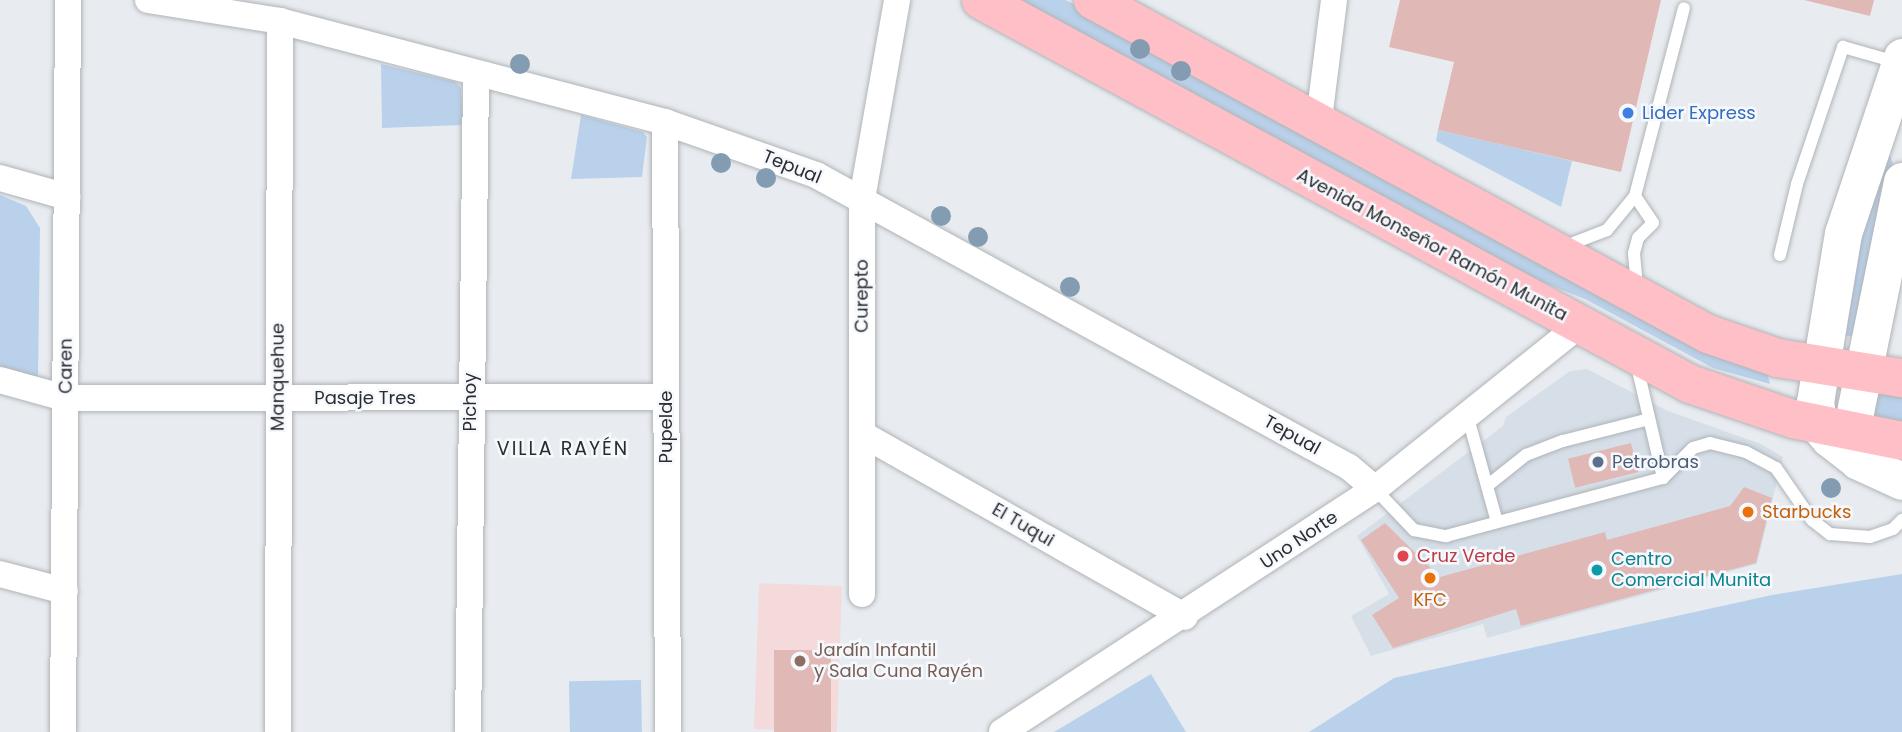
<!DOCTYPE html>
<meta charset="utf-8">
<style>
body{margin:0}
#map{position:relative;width:1902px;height:732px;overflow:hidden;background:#e8ecf0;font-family:Poppins,sans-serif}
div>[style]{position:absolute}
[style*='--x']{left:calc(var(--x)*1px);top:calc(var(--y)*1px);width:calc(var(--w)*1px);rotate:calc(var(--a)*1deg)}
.built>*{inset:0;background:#d6dfe8}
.education>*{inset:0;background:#f5dadb;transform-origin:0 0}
.green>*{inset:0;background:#b9d1ea;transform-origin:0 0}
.building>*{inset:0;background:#e0b9b7;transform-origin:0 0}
.roads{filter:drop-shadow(0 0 2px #b0b4b7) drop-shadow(0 0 2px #b0b4b7)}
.service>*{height:12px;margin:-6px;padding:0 6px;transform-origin:6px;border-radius:6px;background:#fff}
.minor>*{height:26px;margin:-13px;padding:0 13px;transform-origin:13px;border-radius:13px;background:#fff}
.secondary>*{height:37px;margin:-18.5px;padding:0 18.5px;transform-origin:18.5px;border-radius:18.5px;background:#fff}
.primary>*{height:38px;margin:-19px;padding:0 19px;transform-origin:19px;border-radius:19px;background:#ffbfc7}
.trees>*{width:20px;height:20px;margin:-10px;border-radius:50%;background:#849cb1}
.dots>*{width:19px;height:19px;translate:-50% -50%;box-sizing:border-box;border:4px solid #f5f9fd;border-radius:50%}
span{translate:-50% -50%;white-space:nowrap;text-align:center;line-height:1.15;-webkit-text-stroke:5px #f5f9fd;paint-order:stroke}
.shop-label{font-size:18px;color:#366cbe}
.left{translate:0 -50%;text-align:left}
.street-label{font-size:18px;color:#2b2c2e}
.service-label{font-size:18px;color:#4e5e75}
.food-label{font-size:18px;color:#c56008}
.health-label{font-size:18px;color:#be3a42}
.culture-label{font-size:18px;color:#0d838f}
.education-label{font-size:18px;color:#785e54}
.neighbourhood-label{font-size:19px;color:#2b2c2e;letter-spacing:2px}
</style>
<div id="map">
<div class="built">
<i style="clip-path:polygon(1587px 369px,1668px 411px,1761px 444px,1783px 457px,1757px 564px,1487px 638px,1483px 624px,1371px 656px,1351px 616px,1389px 594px,1357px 536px,1503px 426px,1506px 417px,1570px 371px)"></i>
</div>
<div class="education">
<i style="left:842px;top:586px;width:146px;height:83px;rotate:92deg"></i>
</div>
<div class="green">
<i style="clip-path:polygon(1011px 0,1066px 0,1548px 255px,1731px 361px,1768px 375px,1770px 384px,1713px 368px,1585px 299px,1509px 269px)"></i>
<i style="clip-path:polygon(381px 64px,456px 82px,461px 88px,463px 125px,382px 128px)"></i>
<i style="clip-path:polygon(581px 115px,643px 132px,647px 137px,642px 177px,571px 179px)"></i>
<i style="clip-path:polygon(1438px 130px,1572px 161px,1561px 207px,1436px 141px)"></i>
<i style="clip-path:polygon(1885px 138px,1893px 165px,1855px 336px,1845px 336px,1841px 335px,1848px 286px)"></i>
<i style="clip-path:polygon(0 195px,26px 206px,40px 228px,38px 378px,0 369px)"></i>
<i style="clip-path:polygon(1886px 392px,1902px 394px,1902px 427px,1879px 420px,1873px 411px,1876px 394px)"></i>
<i style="clip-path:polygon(1902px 574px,1902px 732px,1309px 732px,1394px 678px,1772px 595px)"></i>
<i style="clip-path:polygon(1151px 674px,1186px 732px,1054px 732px)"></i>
<i style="left:641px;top:680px;width:52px;height:72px;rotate:89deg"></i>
</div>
<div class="building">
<i style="clip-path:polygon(1400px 0,1661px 0,1621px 172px,1438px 130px,1454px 62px,1389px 47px)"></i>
<i style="clip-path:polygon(1804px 0,1874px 0,1870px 16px)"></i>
<i style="left:1631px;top:443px;width:30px;height:65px;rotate:76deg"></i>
<i style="clip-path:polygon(1744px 487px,1772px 498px,1756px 563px,1521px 626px,1516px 609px,1393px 648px,1372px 615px,1399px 598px,1361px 540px,1385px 523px,1440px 577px,1605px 532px,1607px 540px,1730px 506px)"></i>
<i style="left:774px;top:650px;width:57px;height:82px"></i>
</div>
<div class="roads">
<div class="service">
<i style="--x:1635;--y:196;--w:32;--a:56"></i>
<i style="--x:1653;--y:223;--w:21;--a:135"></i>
<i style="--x:1638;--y:238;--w:16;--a:105"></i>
<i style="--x:1634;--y:253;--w:35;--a:85"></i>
<i style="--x:1563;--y:247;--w:47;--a:-21.1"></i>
<i style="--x:1607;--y:230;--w:44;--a:-50.5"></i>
<i style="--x:1635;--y:196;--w:194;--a:-75.4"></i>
<i style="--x:1780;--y:255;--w:73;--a:-76.5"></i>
<i style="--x:1797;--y:184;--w:145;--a:-71.4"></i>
<i style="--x:1843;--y:47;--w:55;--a:15.8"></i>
<i style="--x:1637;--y:366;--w:115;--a:76.9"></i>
<i style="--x:1468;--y:418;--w:108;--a:74.4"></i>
<i style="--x:1487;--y:486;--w:50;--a:-38.5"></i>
<i style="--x:1526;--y:455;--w:40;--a:-21"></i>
<i style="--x:1563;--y:441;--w:89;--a:-14.3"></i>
<i style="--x:1375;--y:489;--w:57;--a:46.4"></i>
<i style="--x:1414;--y:530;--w:33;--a:11"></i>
<i style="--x:1446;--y:536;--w:225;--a:-15"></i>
<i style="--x:1663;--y:478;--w:42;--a:-45"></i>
<i style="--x:1693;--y:448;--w:18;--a:-16"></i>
<i style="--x:1710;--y:443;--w:37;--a:14"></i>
<i style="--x:1746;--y:452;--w:34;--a:28"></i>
<i style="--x:1776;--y:468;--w:63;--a:55.3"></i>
<i style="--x:1812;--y:520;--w:23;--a:38"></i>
<i style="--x:1830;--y:534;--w:40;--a:4.3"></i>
<i style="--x:1870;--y:537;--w:24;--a:-19"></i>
<i style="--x:1893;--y:529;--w:13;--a:-45"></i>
</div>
<div class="minor">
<i style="--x:148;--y:0;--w:134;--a:9"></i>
<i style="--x:280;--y:21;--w:398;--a:14.7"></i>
<i style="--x:665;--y:122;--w:160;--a:19.3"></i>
<i style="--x:816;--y:175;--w:608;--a:28.72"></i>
<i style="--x:1349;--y:467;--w:34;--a:40"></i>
<i style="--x:1319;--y:119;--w:120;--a:-82.8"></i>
<i style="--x:665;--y:122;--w:610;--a:89.72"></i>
<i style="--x:0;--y:178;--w:70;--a:15.8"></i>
<i style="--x:0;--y:380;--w:67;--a:15.5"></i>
<i style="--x:65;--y:398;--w:600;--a:-0.1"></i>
<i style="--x:862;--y:434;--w:371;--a:29.5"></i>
<i style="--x:0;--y:574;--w:67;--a:14.7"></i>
<i style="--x:862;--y:594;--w:395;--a:-90"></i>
<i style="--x:862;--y:199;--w:202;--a:-80"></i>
<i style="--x:63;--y:732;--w:732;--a:-89.61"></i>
<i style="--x:278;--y:732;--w:711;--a:-89.84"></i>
<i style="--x:468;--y:732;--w:659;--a:-89.3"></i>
<i style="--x:1002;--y:732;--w:445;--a:-33.1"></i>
<i style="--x:1375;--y:489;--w:263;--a:-38.7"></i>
</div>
<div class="secondary">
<i style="--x:1902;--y:57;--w:186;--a:108.5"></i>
<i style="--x:1843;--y:233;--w:171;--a:99.4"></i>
<i style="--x:1815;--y:402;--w:24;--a:81"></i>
<i style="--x:1819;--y:426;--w:16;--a:50"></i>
<i style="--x:1829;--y:438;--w:37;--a:38"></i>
<i style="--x:1858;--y:461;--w:48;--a:24.4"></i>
<i style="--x:1867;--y:459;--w:30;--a:-117"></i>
<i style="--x:1853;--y:432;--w:15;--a:-86"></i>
<i style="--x:1854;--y:417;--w:241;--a:-78.5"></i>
</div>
<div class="primary">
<i style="--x:981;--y:0;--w:806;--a:28.44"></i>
<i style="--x:1690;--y:384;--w:109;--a:18.8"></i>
<i style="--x:1793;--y:419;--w:111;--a:11.4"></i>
<i style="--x:1093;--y:0;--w:700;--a:28.51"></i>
<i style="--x:1708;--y:334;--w:74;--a:18.9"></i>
<i style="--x:1778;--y:358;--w:126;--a:9.2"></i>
</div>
</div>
<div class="trees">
<i style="left:1140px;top:49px"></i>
<i style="left:520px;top:64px"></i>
<i style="left:1181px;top:71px"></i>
<i style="left:721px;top:163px"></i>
<i style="left:766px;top:178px"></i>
<i style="left:941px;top:216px"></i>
<i style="left:978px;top:237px"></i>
<i style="left:1070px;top:287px"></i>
<i style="left:1831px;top:488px"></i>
</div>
<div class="dots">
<i style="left:1628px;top:113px;background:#3f7fe0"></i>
<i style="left:1598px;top:462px;background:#5c6f8a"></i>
<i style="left:1748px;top:512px;background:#e8710a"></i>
<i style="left:1403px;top:556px;background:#e0444e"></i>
<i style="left:1597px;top:570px;background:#0f9aa8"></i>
<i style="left:1430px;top:578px;background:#e8710a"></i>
<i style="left:800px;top:661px;background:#8d6e63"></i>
</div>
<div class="shop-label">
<span class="left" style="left:1642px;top:113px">Lider Express</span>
</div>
<div class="street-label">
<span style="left:792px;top:167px;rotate:22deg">Tepual</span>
<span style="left:1432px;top:245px;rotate:28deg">Avenida Monseñor Ramón Munita</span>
<span style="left:862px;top:296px;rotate:-90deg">Curepto</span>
<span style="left:66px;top:366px;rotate:-90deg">Caren</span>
<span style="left:278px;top:377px;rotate:-90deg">Manquehue</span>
<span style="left:365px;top:398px">Pasaje Tres</span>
<span style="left:470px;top:402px;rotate:-90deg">Pichoy</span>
<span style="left:666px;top:427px;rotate:-90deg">Pupelde</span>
<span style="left:1292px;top:435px;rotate:29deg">Tepual</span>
<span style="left:1023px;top:525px;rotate:30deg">El Tuqui</span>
<span style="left:1299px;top:540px;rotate:-34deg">Uno Norte</span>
</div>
<div class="service-label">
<span class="left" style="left:1612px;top:462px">Petrobras</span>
</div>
<div class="food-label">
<span class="left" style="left:1762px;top:512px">Starbucks</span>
<span style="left:1430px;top:600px">KFC</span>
</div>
<div class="health-label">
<span class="left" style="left:1417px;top:556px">Cruz Verde</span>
</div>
<div class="culture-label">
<span class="left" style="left:1611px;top:570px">Centro<br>Comercial Munita</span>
</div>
<div class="education-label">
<span class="left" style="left:814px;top:661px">Jardín Infantil<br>y Sala Cuna Rayén</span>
</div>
<div class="neighbourhood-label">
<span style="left:563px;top:449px">VILLA RAYÉN</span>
</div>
</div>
